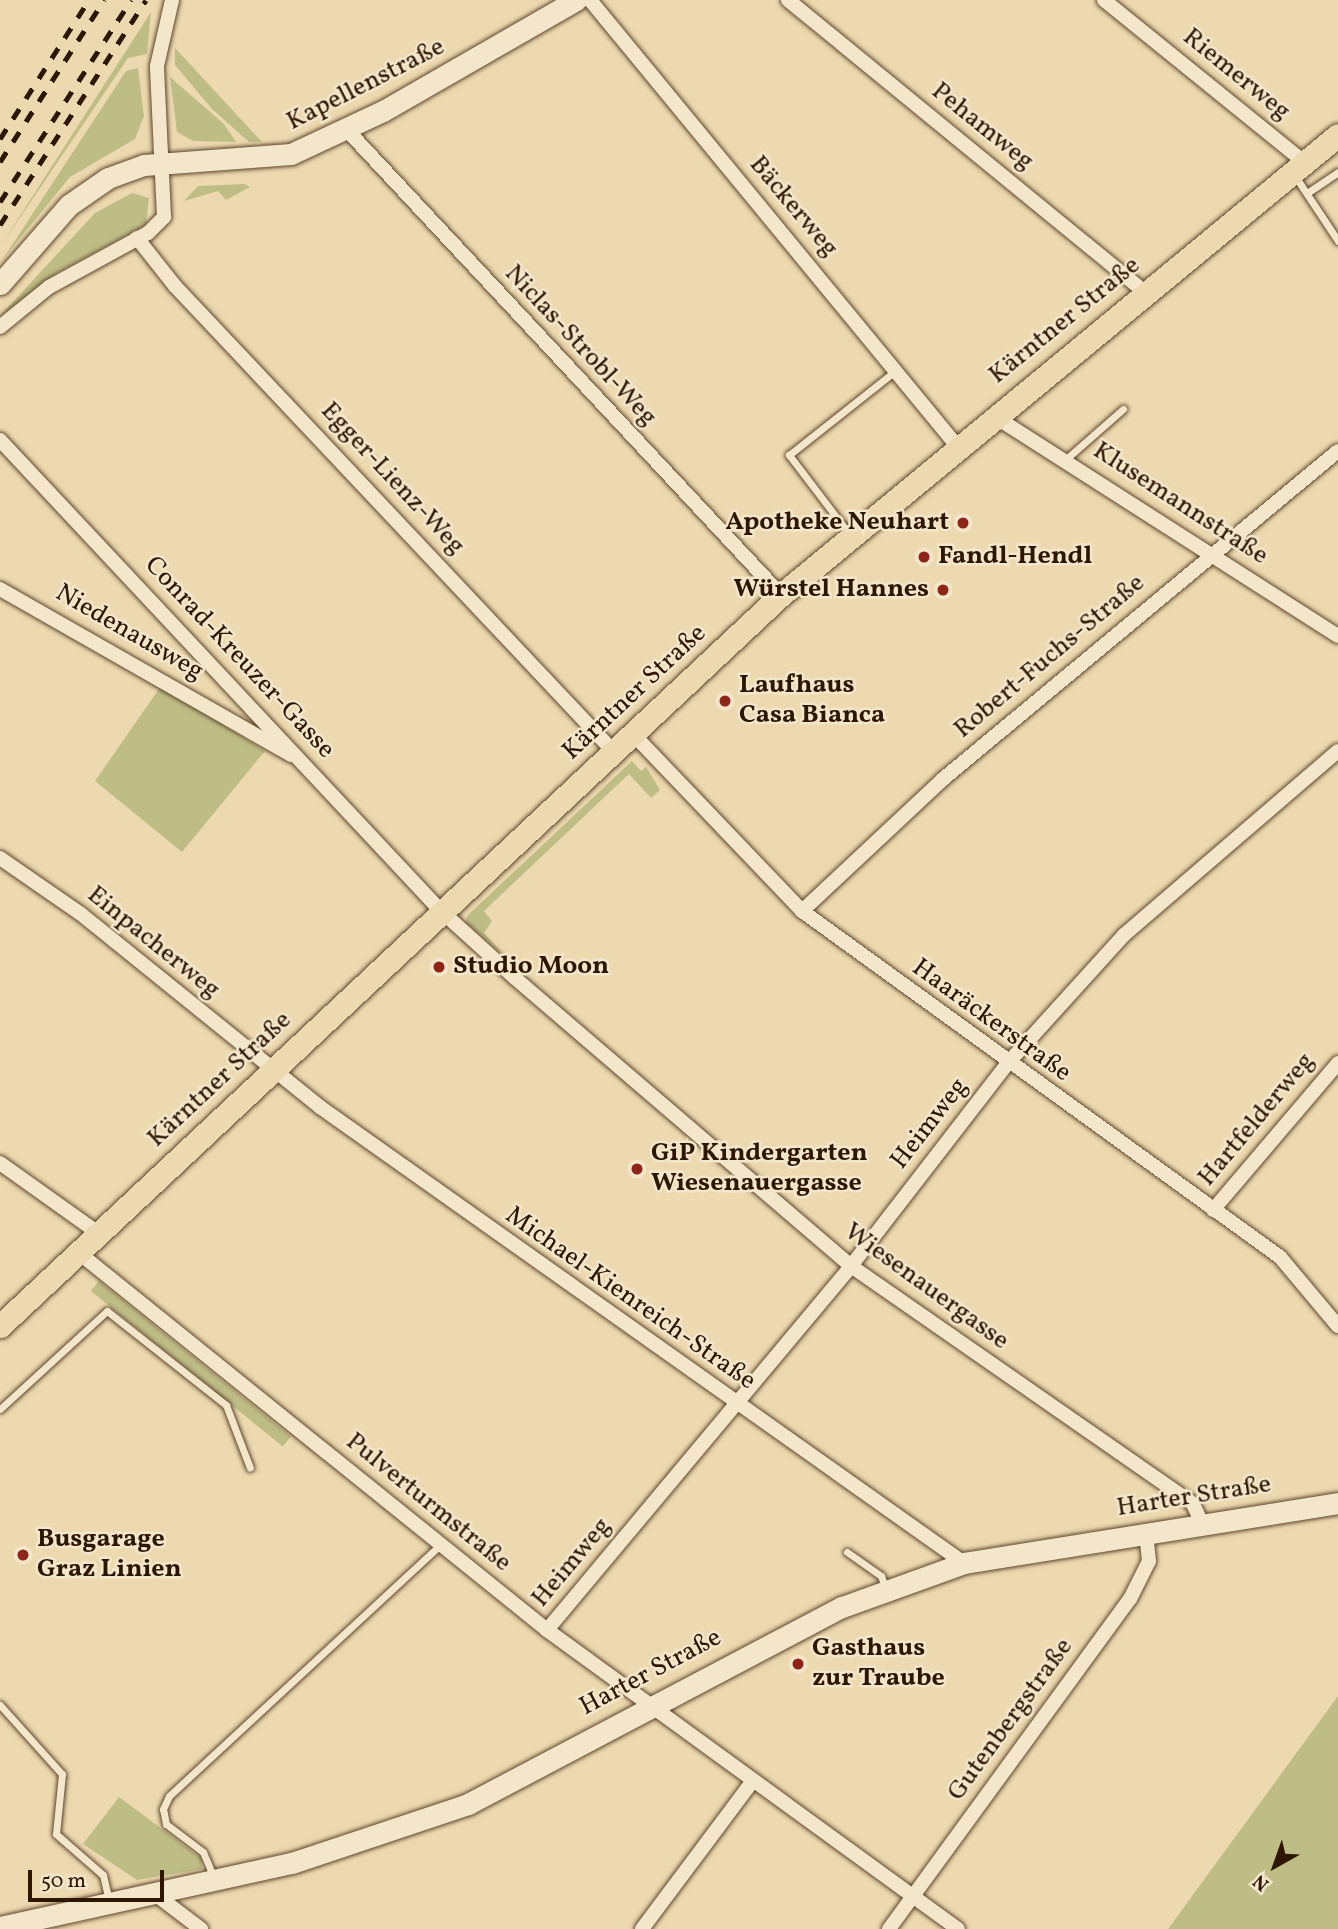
<!DOCTYPE html>
<meta charset="utf-8">
<style>
body{margin:0}
#map{position:relative;width:1338px;height:1929px;overflow:hidden;background:#edd9af;font-family:Vollkorn,serif}
div>[style]{position:absolute}
[style*='--x']{left:calc(var(--x)*1px);top:calc(var(--y)*1px);width:calc(var(--w)*1px);rotate:calc(var(--a)*1deg)}
.green>*{inset:0;background:#bfbd86;transform-origin:0 0}
.roads{filter:drop-shadow(0 0 2px #5d472d) drop-shadow(0 0 2px #5d472d)}
.service>*{height:7px;margin:-3.5px;padding:0 3.5px;transform-origin:3.5px;border-radius:3.5px;background:#f3e6cb}
.minor>*{height:14px;margin:-7px;padding:0 7px;transform-origin:7px;border-radius:7px;background:#f3e6cb}
.secondary>*{height:21px;margin:-10.5px;padding:0 10.5px;transform-origin:10.5px;border-radius:10.5px;background:#f3e6cb}
.primary>*{height:23px;margin:-11.5px;padding:0 11.5px;transform-origin:11.5px;border-radius:11.5px;background:#edd9af}
.rail>*{height:5px;margin-top:-2.5px;transform-origin:0;background:repeating-linear-gradient(90deg,#2d1602 0 12px,transparent 0 24px)}
.dots>*{width:19px;height:19px;translate:-50% -50%;box-sizing:border-box;border:4px solid #f3e6cb;border-radius:50%}
span{translate:-50% -50%;white-space:nowrap;text-align:center;line-height:1.15;-webkit-text-stroke:5px #f3e6cb;paint-order:stroke}
.street-label{font-size:26px;color:#2d1602}
.poi-label{font-size:26px;color:#2d1602;font-weight:700}
.right{translate:-100% -50%;text-align:right}
.left{translate:0 -50%;text-align:left}
.north{position:absolute;left:1240px;top:1831px;width:70px;height:70px;-webkit-text-stroke:5px #f3e6cb;paint-order:stroke;rotate:220deg;font-size:19px;font-weight:700;line-height:28px;text-align:center;color:#2d1602}
.north::after{content:'';display:block;margin:auto;width:24px;height:32px;background:#2d1602;clip-path:polygon(50% 0,100% 100%,50% 72%,0 100%)}
.scale{position:absolute;left:28px;top:1870px;width:136px;height:32px;box-sizing:border-box;border:4px solid #2d1602;border-top:0;padding-left:9px;font-size:21px;line-height:24px;white-space:nowrap;color:#2d1602;-webkit-text-stroke:5px #f3e6cb;paint-order:stroke}
</style>
<div id="map">
<div class="green">
<i style="clip-path:polygon(151px 12px,147px 54px,128px 58px,0 247px)"></i>
<i style="clip-path:polygon(175px 48px,262px 142px,249px 142px,212px 109px,175px 65px)"></i>
<i style="clip-path:polygon(138px 68px,144px 116px,135px 139px,70px 177px,3px 259px,126px 71px)"></i>
<i style="clip-path:polygon(170px 77px,224px 124px,236px 142px,193px 141px,177px 132px)"></i>
<i style="clip-path:polygon(245px 184px,250px 187px,226px 200px,218px 191px,184px 201px,198px 186px)"></i>
<i style="clip-path:polygon(132px 193px,149px 198px,146px 225px,58px 272px,0 316px,95px 213px)"></i>
<i style="clip-path:polygon(161px 686px,265px 751px,182px 852px,95px 781px)"></i>
<i style="clip-path:polygon(632px 761px,641px 771px,646px 767px,660px 790px,651px 798px,629px 774px,484px 911px,492px 921px,484px 933px,504px 955px,466px 923px,467px 916px)"></i>
<i style="left:99px;top:1281px;width:247px;height:13px;rotate:39deg"></i>
<i style="clip-path:polygon(1338px 1696px,1338px 1929px,1168px 1929px)"></i>
<i style="clip-path:polygon(119px 1797px,201px 1858px,202px 1869px,137px 1880px,83px 1844px)"></i>
</div>
<div class="roads">
<div class="service">
<i style="--x:1295;--y:176;--w:78;--a:56.5"></i>
<i style="--x:1310;--y:191;--w:34;--a:-34"></i>
<i style="--x:1066;--y:459;--w:76;--a:-41.3"></i>
<i style="--x:850;--y:535;--w:101;--a:-127.3"></i>
<i style="--x:789;--y:455;--w:135;--a:-38.4"></i>
<i style="--x:0;--y:1409;--w:145;--a:-42.5"></i>
<i style="--x:107;--y:1311;--w:152;--a:38.3"></i>
<i style="--x:226;--y:1405;--w:67;--a:69.1"></i>
<i style="--x:847;--y:1552;--w:42;--a:35.2"></i>
<i style="--x:881;--y:1576;--w:15;--a:70"></i>
<i style="--x:0;--y:1705;--w:93;--a:48.1"></i>
<i style="--x:62;--y:1774;--w:60;--a:95.7"></i>
<i style="--x:56;--y:1834;--w:62;--a:41.1"></i>
<i style="--x:103;--y:1875;--w:26;--a:77"></i>
<i style="--x:214;--y:1878;--w:28;--a:-113"></i>
<i style="--x:203;--y:1852;--w:46;--a:-142.9"></i>
<i style="--x:166;--y:1824;--w:15;--a:-101"></i>
<i style="--x:163;--y:1809;--w:14;--a:-65"></i>
<i style="--x:169;--y:1796;--w:369;--a:-42.8"></i>
</div>
<div class="minor">
<i style="--x:590;--y:0;--w:578;--a:50.55"></i>
<i style="--x:788;--y:0;--w:461;--a:39.3"></i>
<i style="--x:1104;--y:0;--w:259;--a:39"></i>
<i style="--x:346;--y:129;--w:637;--a:46.97"></i>
<i style="--x:137;--y:238;--w:61;--a:51.6"></i>
<i style="--x:175;--y:286;--w:639;--a:46.71"></i>
<i style="--x:0;--y:327;--w:63;--a:-39.2"></i>
<i style="--x:49;--y:287;--w:113;--a:-28.6"></i>
<i style="--x:148;--y:233;--w:23;--a:-45"></i>
<i style="--x:164;--y:217;--w:151;--a:-92.7"></i>
<i style="--x:157;--y:66;--w:68;--a:-77.2"></i>
<i style="--x:994;--y:416;--w:408;--a:32.6"></i>
<i style="--x:0;--y:440;--w:644;--a:46.89"></i>
<i style="--x:440;--y:910;--w:101;--a:42.2"></i>
<i style="--x:515;--y:978;--w:443;--a:40.6"></i>
<i style="--x:851;--y:1266;--w:417;--a:34.8"></i>
<i style="--x:1193;--y:1504;--w:21;--a:65"></i>
<i style="--x:0;--y:589;--w:335;--a:29.7"></i>
<i style="--x:632;--y:733;--w:246;--a:46.3"></i>
<i style="--x:802;--y:911;--w:590;--a:35.9"></i>
<i style="--x:1280;--y:1257;--w:90;--a:50"></i>
<i style="--x:0;--y:858;--w:98;--a:34.7"></i>
<i style="--x:81;--y:914;--w:307;--a:38.9"></i>
<i style="--x:320;--y:1107;--w:789;--a:35.3"></i>
<i style="--x:802;--y:911;--w:193;--a:-43.1"></i>
<i style="--x:943;--y:779;--w:513;--a:-39.71"></i>
<i style="--x:0;--y:1163;--w:120;--a:35.5"></i>
<i style="--x:1213;--y:1210;--w:193;--a:-49.6"></i>
<i style="--x:79;--y:1253;--w:601;--a:38.85"></i>
<i style="--x:547;--y:1630;--w:508;--a:36.04"></i>
<i style="--x:547;--y:1630;--w:474;--a:-50.1"></i>
<i style="--x:851;--y:1266;--w:255;--a:-52.3"></i>
<i style="--x:1007;--y:1064;--w:174;--a:-47.8"></i>
<i style="--x:1124;--y:935;--w:282;--a:-40.7"></i>
<i style="--x:155;--y:1894;--w:58;--a:37.3"></i>
<i style="--x:642;--y:1929;--w:184;--a:-53.2"></i>
<i style="--x:889;--y:1929;--w:409;--a:-53.9"></i>
<i style="--x:1130;--y:1599;--w:42;--a:-63.4"></i>
<i style="--x:1149;--y:1561;--w:29;--a:-96"></i>
</div>
<div class="secondary">
<i style="--x:0;--y:284;--w:105;--a:-48.9"></i>
<i style="--x:69;--y:205;--w:47;--a:-34.7"></i>
<i style="--x:108;--y:178;--w:38;--a:-20"></i>
<i style="--x:144;--y:165;--w:147;--a:-4.3"></i>
<i style="--x:291;--y:154;--w:102;--a:-25.1"></i>
<i style="--x:383;--y:111;--w:223;--a:-29.9"></i>
<i style="--x:0;--y:1927;--w:299;--a:-12.4"></i>
<i style="--x:292;--y:1863;--w:186;--a:-18.5"></i>
<i style="--x:468;--y:1804;--w:423;--a:-27.8"></i>
<i style="--x:842;--y:1607;--w:130;--a:-19.8"></i>
<i style="--x:964;--y:1563;--w:379;--a:-9.1"></i>
</div>
<div class="primary">
<i style="--x:0;--y:1326;--w:1070;--a:-43.11"></i>
<i style="--x:781;--y:595;--w:722;--a:-39.55"></i>
</div>
</div>
<div class="rail">
<i style="--x:0;--y:139;--w:165;--a:-57.4"></i>
<i style="--x:0;--y:162;--w:193;--a:-57.3"></i>
<i style="--x:0;--y:202;--w:241;--a:-57"></i>
<i style="--x:0;--y:225;--w:268;--a:-57"></i>
</div>
<div class="dots">
<i style="left:963px;top:523px;background:#8f2418"></i>
<i style="left:924px;top:557px;background:#8f2418"></i>
<i style="left:943px;top:590px;background:#8f2418"></i>
<i style="left:725px;top:701px;background:#8f2418"></i>
<i style="left:439px;top:967px;background:#8f2418"></i>
<i style="left:637px;top:1169px;background:#8f2418"></i>
<i style="left:23px;top:1555px;background:#8f2418"></i>
<i style="left:798px;top:1664px;background:#8f2418"></i>
</div>
<div class="street-label">
<span style="left:1236px;top:75px;rotate:39deg">Riemerweg</span>
<span style="left:366px;top:85px;rotate:-27deg">Kapellenstraße</span>
<span style="left:982px;top:127px;rotate:39deg">Pehamweg</span>
<span style="left:793px;top:207px;rotate:50deg">Bäckerweg</span>
<span style="left:1065px;top:321px;rotate:-39deg">Kärntner Straße</span>
<span style="left:580px;top:346px;rotate:47deg">Niclas-Strobl-Weg</span>
<span style="left:392px;top:479px;rotate:47deg">Egger-Lienz-Weg</span>
<span style="left:1180px;top:504px;rotate:33deg">Klusemannstraße</span>
<span style="left:129px;top:633px;rotate:30deg">Niedenausweg</span>
<span style="left:1050px;top:657px;rotate:-40deg">Robert-Fuchs-Straße</span>
<span style="left:239px;top:658px;rotate:47deg">Conrad-Kreuzer-Gasse</span>
<span style="left:635px;top:693px;rotate:-43deg">Kärntner Straße</span>
<span style="left:153px;top:943px;rotate:39deg">Einpacherweg</span>
<span style="left:991px;top:1021px;rotate:36deg">Haaräckerstraße</span>
<span style="left:220px;top:1080px;rotate:-43deg">Kärntner Straße</span>
<span style="left:1257px;top:1120px;rotate:-50deg">Hartfelderweg</span>
<span style="left:930px;top:1124px;rotate:-52deg">Heimweg</span>
<span style="left:926px;top:1287px;rotate:36deg">Wiesenauergasse</span>
<span style="left:630px;top:1299px;rotate:35deg">Michael-Kienreich-Straße</span>
<span style="left:1194px;top:1497px;rotate:-9deg">Harter Straße</span>
<span style="left:428px;top:1503px;rotate:39deg">Pulverturmstraße</span>
<span style="left:572px;top:1563px;rotate:-50deg">Heimweg</span>
<span style="left:651px;top:1673px;rotate:-28deg">Harter Straße</span>
<span style="left:1011px;top:1720px;rotate:-54deg">Gutenbergstraße</span>
</div>
<div class="poi-label">
<span class="right" style="left:949px;top:523px">Apotheke Neuhart</span>
<span class="left" style="left:938px;top:557px">Fandl-Hendl</span>
<span class="right" style="left:929px;top:590px">Würstel Hannes</span>
<span class="left" style="left:739px;top:701px">Laufhaus<br>Casa Bianca</span>
<span class="left" style="left:453px;top:967px">Studio Moon</span>
<span class="left" style="left:651px;top:1169px">GiP Kindergarten<br>Wiesenauergasse</span>
<span class="left" style="left:37px;top:1555px">Busgarage<br>Graz Linien</span>
<span class="left" style="left:812px;top:1664px">Gasthaus<br>zur Traube</span>
</div>
<div class="north">N</div>
<div class="scale">50 m</div>
</div>
